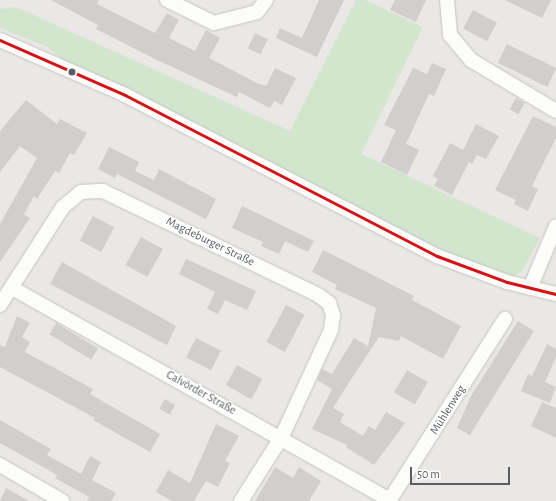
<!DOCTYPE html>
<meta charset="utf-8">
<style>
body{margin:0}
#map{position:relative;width:556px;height:501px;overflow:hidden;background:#eae8e4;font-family:"Alegreya Sans",sans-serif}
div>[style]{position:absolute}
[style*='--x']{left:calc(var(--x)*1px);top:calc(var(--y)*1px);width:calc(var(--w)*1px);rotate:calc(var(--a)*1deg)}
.green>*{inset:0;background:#d2e6ce}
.building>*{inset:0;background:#d1cfcd;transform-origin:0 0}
.roads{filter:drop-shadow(0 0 1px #c5c5c4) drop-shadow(0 0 1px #c5c5c4)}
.minor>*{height:14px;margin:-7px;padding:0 7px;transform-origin:7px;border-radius:7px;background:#fcfcfb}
.bus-1>*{height:3px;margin:-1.5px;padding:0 1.5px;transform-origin:1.5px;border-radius:1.5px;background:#d51317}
.dots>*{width:11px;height:11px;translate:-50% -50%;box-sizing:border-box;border:2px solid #fff;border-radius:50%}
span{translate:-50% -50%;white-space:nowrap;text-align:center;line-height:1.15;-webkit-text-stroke:3px #fff;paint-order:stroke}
.street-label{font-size:12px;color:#595e62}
.scale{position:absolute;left:410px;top:467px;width:100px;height:18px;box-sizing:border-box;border:2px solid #595e62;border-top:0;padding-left:5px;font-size:12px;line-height:14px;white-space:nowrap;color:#595e62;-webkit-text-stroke:3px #fff;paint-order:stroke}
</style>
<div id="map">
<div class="green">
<i style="clip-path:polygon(356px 0,365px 0,423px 27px,361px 154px,540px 238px,522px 271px,507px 282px,437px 256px,75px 72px,48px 47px,0 28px,0 9px,16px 7px,290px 131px)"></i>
</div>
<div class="building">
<i style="clip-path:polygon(51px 0,99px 0,97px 4px,155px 33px,167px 13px,179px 20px,169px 38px,195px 51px,206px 30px,220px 38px,209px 58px,259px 84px,266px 86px,275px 68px,296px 78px,282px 105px,274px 101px,270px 108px,239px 92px,237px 97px,159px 61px,96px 29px,98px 25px)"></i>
<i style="clip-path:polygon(319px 0,344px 0,317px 57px,276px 38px,280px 28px,302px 38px)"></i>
<i style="clip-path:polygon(395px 0,426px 0,416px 22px,390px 10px)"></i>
<i style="clip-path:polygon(505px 0,551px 0,542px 18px)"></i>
<i style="left:473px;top:10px;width:27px;height:21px;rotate:28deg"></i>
<i style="left:255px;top:33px;width:14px;height:17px;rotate:25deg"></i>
<i style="left:507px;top:44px;width:55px;height:21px;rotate:26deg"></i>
<i style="clip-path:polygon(432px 63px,446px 69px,434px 96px,429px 94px,406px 144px,419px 150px,407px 175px,381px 162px,396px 130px,384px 125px,413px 68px,427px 74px)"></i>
<i style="left:516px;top:98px;width:10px;height:13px;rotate:29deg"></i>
<i style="clip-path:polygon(26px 100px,57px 124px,60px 119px,87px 133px,74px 155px,70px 153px,59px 173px,55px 171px,37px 199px,34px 196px,24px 214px,30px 218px,0 262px,0 224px,37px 158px,20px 146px,0 172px,0 131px)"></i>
<i style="clip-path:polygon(533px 116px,556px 127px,556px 138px,532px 186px,538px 189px,528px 211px,514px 204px,516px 200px,495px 190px)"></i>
<i style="clip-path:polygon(476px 124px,499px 136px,486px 159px,477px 155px,472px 164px,469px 162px,452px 195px,434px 186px,438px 179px,433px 176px,450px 143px,463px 150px)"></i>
<i style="clip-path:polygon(109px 147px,139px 162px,135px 171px,154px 180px,159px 169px,216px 199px,206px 219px,117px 174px,115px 178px,98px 169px)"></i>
<i style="clip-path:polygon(242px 206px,314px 241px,308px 252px,285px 241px,279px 254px,261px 246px,263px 242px,232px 228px)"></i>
<i style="left:93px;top:216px;width:24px;height:28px;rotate:28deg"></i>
<i style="left:141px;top:237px;width:25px;height:32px;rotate:29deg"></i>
<i style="clip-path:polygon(323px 250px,414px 296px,412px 300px,461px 326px,443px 359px,401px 336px,399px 341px,379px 337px,348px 384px,333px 408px,344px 414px,340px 422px,363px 436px,369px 426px,375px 430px,386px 412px,405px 423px,374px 465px,346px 447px,347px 445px,312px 429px,332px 389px,317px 380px,322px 369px,332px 374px,354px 338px,368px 346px,376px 308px,335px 289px,337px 285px,312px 272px)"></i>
<i style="clip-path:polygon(186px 259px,256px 291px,247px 310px,225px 300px,218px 314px,207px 309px,215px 292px,179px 274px)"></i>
<i style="clip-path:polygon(62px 262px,176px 326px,167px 345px,50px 284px)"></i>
<i style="left:286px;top:305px;width:21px;height:42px;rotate:28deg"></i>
<i style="clip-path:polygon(17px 316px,30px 323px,22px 337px,30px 342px,25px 352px,93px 389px,90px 394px,160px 434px,150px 452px,93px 420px,95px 418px,0 367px,0 345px,5px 347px)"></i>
<i style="clip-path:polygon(518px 321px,534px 331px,470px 435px,457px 428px,471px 396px)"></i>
<i style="left:56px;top:323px;width:49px;height:13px;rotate:31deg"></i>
<i style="left:196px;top:338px;width:28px;height:22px;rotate:27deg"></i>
<i style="clip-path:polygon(547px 344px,556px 349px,556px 357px,545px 382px,556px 387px,550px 403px,521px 391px,528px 374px,532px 376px)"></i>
<i style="left:237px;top:365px;width:29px;height:23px;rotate:29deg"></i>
<i style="left:407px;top:370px;width:24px;height:26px;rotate:30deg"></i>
<i style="left:165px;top:399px;width:12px;height:11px;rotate:31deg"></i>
<i style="clip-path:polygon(542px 402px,556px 408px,556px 438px,531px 426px)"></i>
<i style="clip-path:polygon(0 420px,51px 449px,47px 455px,81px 474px,90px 456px,101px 462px,92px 480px,116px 493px,111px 501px,87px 501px,89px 497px,55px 478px,57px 475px,0 443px)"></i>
<i style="clip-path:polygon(216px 424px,239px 436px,225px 461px,230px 463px,218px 487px,206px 481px,194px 501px,172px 501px,156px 492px,168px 470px,190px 483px)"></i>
<i style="clip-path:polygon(275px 467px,293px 478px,299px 467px,321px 481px,309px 501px,255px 501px)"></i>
<i style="clip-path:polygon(6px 488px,29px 501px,0 501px)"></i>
</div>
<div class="roads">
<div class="minor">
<i style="--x:167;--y:0;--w:52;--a:26.1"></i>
<i style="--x:214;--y:23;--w:44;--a:-14.3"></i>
<i style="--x:257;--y:12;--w:15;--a:-53"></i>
<i style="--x:447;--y:0;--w:35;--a:85"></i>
<i style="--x:450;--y:35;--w:33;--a:50"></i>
<i style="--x:471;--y:60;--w:99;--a:31"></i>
<i style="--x:0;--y:40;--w:137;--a:23.7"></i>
<i style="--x:125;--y:95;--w:351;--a:27.3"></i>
<i style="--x:437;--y:256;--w:75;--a:20.4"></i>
<i style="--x:507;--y:282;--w:50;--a:13.8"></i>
<i style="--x:12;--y:288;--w:435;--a:29.3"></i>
<i style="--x:530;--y:288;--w:67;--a:-67.2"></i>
<i style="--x:0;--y:305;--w:117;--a:-57.3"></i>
<i style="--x:63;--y:207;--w:23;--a:-40"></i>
<i style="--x:81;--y:192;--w:22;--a:-3"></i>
<i style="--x:103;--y:191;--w:239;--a:25.8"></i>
<i style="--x:318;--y:295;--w:14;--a:36"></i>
<i style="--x:329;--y:303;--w:13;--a:72"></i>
<i style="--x:333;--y:315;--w:15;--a:98"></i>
<i style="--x:331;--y:330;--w:119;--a:114.8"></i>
<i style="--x:281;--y:438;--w:75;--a:122.4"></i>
<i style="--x:0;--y:465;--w:72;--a:30.1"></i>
<i style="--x:389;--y:501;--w:216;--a:-57.5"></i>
</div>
</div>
<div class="bus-1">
<i style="--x:0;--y:40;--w:137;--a:23.7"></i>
<i style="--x:125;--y:95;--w:351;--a:27.3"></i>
<i style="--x:437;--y:256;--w:75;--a:20.4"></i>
<i style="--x:507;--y:282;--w:50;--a:13.8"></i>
</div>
<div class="dots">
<i style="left:72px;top:72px;background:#595e62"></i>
</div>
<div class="street-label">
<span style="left:210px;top:242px;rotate:26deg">Magdeburger Straße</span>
<span style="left:201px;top:393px;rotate:29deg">Calvörder Straße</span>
<span style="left:448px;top:410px;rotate:-58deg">Mühlenweg</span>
</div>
<div class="scale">50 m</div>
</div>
